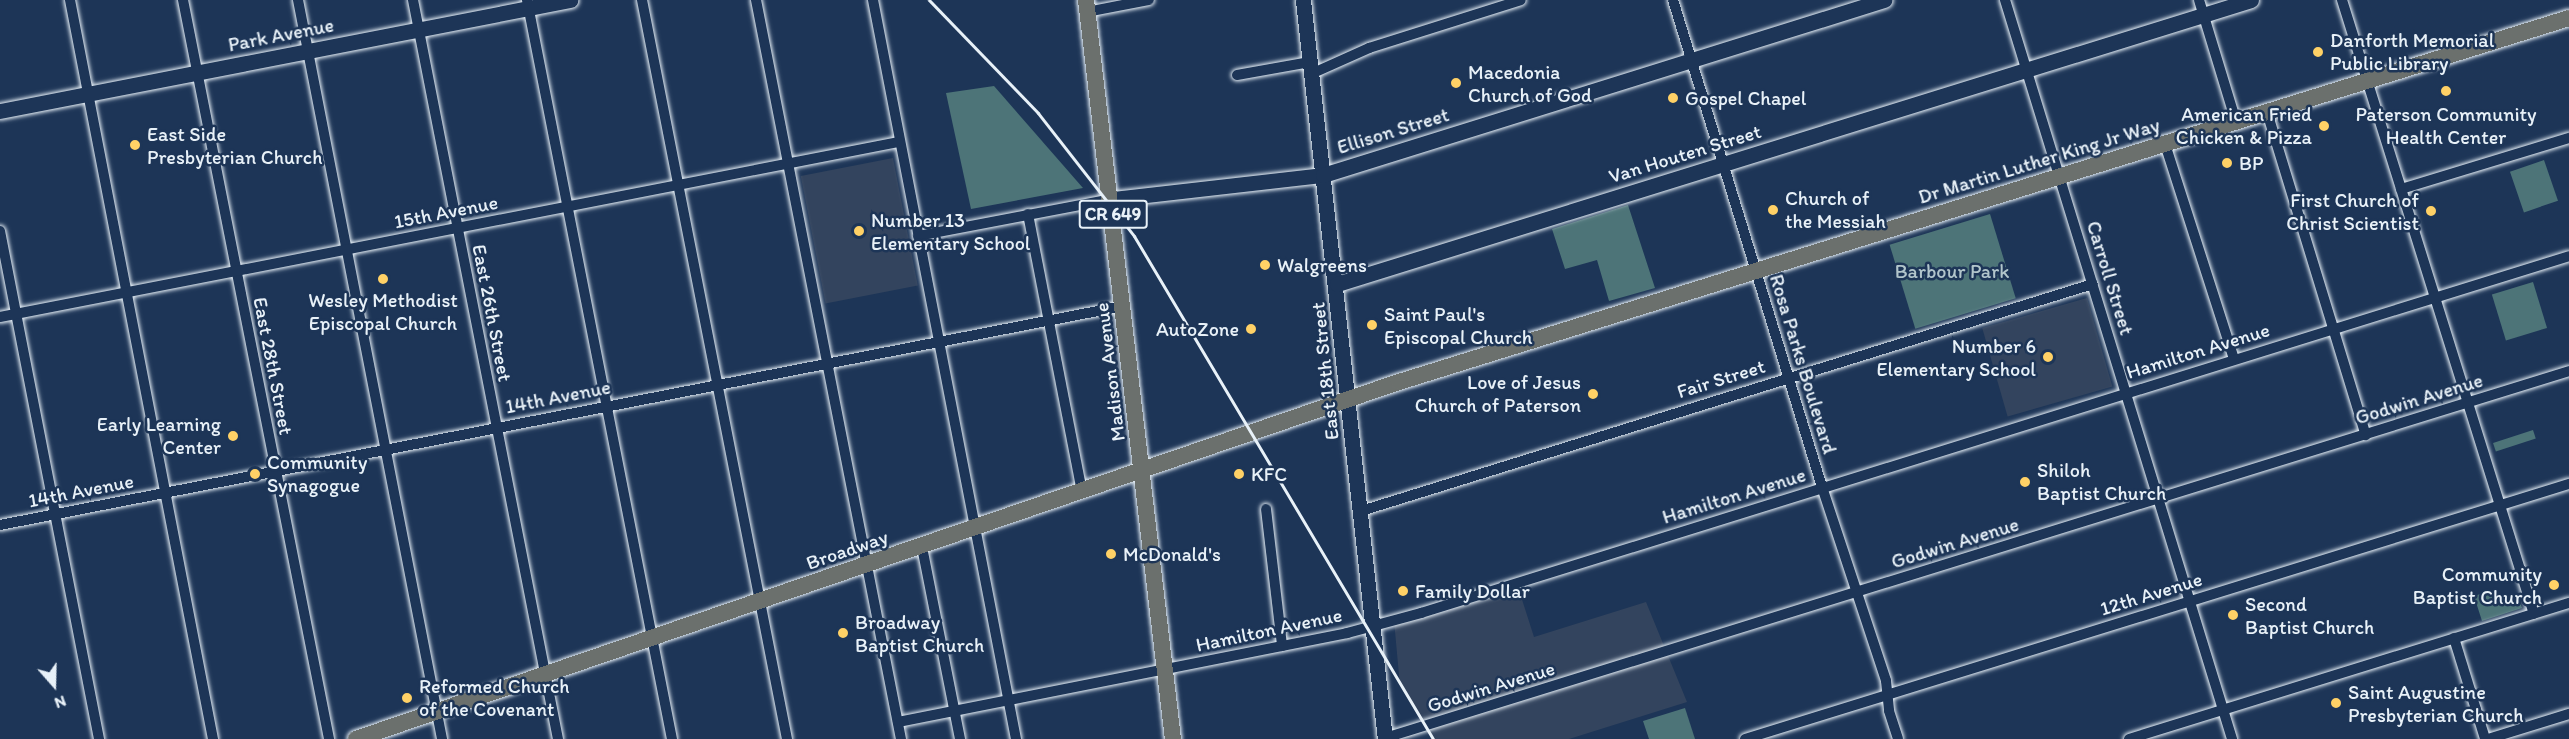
<!DOCTYPE html>
<style>
body{margin:0}
#map{position:relative;width:2569px;height:739px;overflow:hidden;background:#1d3557;font-family:Itim,sans-serif}
div>[style]{position:absolute}
[style*='--x']{left:calc(var(--x)*1px);top:calc(var(--y)*1px);width:calc(var(--w)*1px);rotate:calc(var(--a)*1deg)}
.built>*{inset:0;background:#33445e;transform-origin:0 0}
.green>*{inset:0;background:#4d7478;transform-origin:0 0}
.roads{filter:drop-shadow(0 0 2px #e8f1f8) drop-shadow(0 0 2px #e8f1f8)}
.street>*{height:10px;margin:-5px;padding:0 5px;transform-origin:5px;border-radius:5px;background:#1d3557}
.secondary>*{height:15px;margin:-7.5px;padding:0 7.5px;transform-origin:7.5px;border-radius:7.5px;background:#1d3557}
.primary>*{height:16px;margin:-8px;padding:0 8px;transform-origin:8px;border-radius:8px;background:#6b706d}
.rail>*{height:3px;margin:-1.5px;padding:0 1.5px;transform-origin:1.5px;border-radius:1.5px;background:#e8f1f8}
.dots>*{width:16px;height:16px;translate:-50% -50%;box-sizing:border-box;border:3px solid #1d3557;border-radius:50%}
span{translate:-50% -50%;white-space:nowrap;text-align:center;line-height:1.15;-webkit-text-stroke:5px #1d3557;paint-order:stroke}
.shield-label span{padding:2px 4px;background:#1d3557;border:2px solid;border-radius:4px;-webkit-text-stroke-width:0}
.shield-label{font-size:18px;color:#e8f1f8;font-weight:700}
.street-label{font-size:20px;color:#e8f1f8}
.poi-label{font-size:20px;color:#e8f1f8}
.left{translate:0 -50%;text-align:left}
.right{translate:-100% -50%;text-align:right}
.park-label{font-size:20px;color:#b2c5cb}
.north{position:absolute;left:24px;top:655px;width:60px;height:60px;-webkit-text-stroke:4px #1d3557;paint-order:stroke;rotate:160deg;font-size:16px;font-weight:700;line-height:24px;text-align:center;color:#e8f1f8}
.north::after{content:'';display:block;margin:auto;width:21px;height:27px;background:#e8f1f8;clip-path:polygon(50% 0,100% 100%,50% 72%,0 100%)}
</style>
<div id="map">
<div class="built">
<i style="left:893px;top:158px;width:130px;height:94px;rotate:79deg"></i>
<i style="left:2087px;top:298px;width:92px;height:109px;rotate:74deg"></i>
<i style="clip-path:polygon(1517px 584px,1534px 637px,1646px 602px,1687px 702px,1569px 739px,1432px 739px,1400px 686px,1394px 620px)"></i>
</div>
<div class="green">
<i style="clip-path:polygon(994px 86px,1083px 188px,971px 209px,946px 93px)"></i>
<i style="left:2544px;top:160px;width:43px;height:36px;rotate:71deg"></i>
<i style="clip-path:polygon(1628px 205px,1655px 288px,1609px 301px,1597px 260px,1565px 269px,1552px 229px)"></i>
<i style="left:1990px;top:214px;width:88px;height:105px;rotate:73deg"></i>
<i style="left:2533px;top:282px;width:48px;height:43px;rotate:73deg"></i>
<i style="left:2533px;top:430px;width:9px;height:42px;rotate:72deg"></i>
<i style="clip-path:polygon(2493px 590px,2497px 603px,2518px 597px,2522px 608px,2482px 621px,2474px 596px)"></i>
<i style="clip-path:polygon(1685px 708px,1695px 739px,1649px 739px,1643px 721px)"></i>
</div>
<div class="roads">
<div class="street">
<i style="--x:70;--y:0;--w:753;--a:79.05"></i>
<i style="--x:183;--y:0;--w:753;--a:78.82"></i>
<i style="--x:298;--y:0;--w:753;--a:78.97"></i>
<i style="--x:413;--y:0;--w:753;--a:78.9"></i>
<i style="--x:527;--y:0;--w:753;--a:78.9"></i>
<i style="--x:642;--y:0;--w:753;--a:78.9"></i>
<i style="--x:756;--y:0;--w:753;--a:78.9"></i>
<i style="--x:873;--y:0;--w:753;--a:79.05"></i>
<i style="--x:1673;--y:0;--w:509;--a:72.99"></i>
<i style="--x:1822;--y:487;--w:204;--a:71.7"></i>
<i style="--x:1886;--y:681;--w:30;--a:84"></i>
<i style="--x:1889;--y:711;--w:29;--a:72"></i>
<i style="--x:2005;--y:0;--w:773;--a:72.92"></i>
<i style="--x:2199;--y:0;--w:127;--a:73.1"></i>
<i style="--x:2342;--y:0;--w:643;--a:72.64"></i>
<i style="--x:1087;--y:12;--w:63;--a:-11"></i>
<i style="--x:1311;--y:74;--w:64;--a:-24.1"></i>
<i style="--x:1369;--y:48;--w:159;--a:-17.5"></i>
<i style="--x:1237;--y:75;--w:74;--a:-10.1"></i>
<i style="--x:2267;--y:112;--w:338;--a:73"></i>
<i style="--x:2165;--y:144;--w:226;--a:72.2"></i>
<i style="--x:2401;--y:189;--w:176;--a:-16.9"></i>
<i style="--x:1028;--y:214;--w:284;--a:79"></i>
<i style="--x:0;--y:231;--w:518;--a:78.97"></i>
<i style="--x:918;--y:236;--w:197;--a:-10.8"></i>
<i style="--x:0;--y:317;--w:916;--a:-11.02"></i>
<i style="--x:1266;--y:509;--w:138;--a:83.3"></i>
<i style="--x:1361;--y:511;--w:766;--a:-17.23"></i>
<i style="--x:0;--y:525;--w:1144;--a:-11.03"></i>
<i style="--x:922;--y:547;--w:196;--a:78.8"></i>
<i style="--x:2454;--y:638;--w:106;--a:72.9"></i>
<i style="--x:898;--y:722;--w:458;--a:-11.2"></i>
<i style="--x:1347;--y:633;--w:77;--a:-15.1"></i>
<i style="--x:1421;--y:613;--w:1202;--a:-17.27"></i>
<i style="--x:1385;--y:738;--w:1240;--a:-17.22"></i>
<i style="--x:1745;--y:739;--w:863;--a:-17.2"></i>
<i style="--x:2129;--y:739;--w:461;--a:-17.2"></i>
<i style="--x:2488;--y:739;--w:85;--a:-17.2"></i>
</div>
<div class="secondary">
<i style="--x:1303;--y:0;--w:744;--a:83.67"></i>
<i style="--x:0;--y:111;--w:581;--a:-11.02"></i>
<i style="--x:1112;--y:199;--w:212;--a:-6.5"></i>
<i style="--x:1323;--y:175;--w:588;--a:-17.32"></i>
<i style="--x:1337;--y:284;--w:957;--a:-17.26"></i>
</div>
<div class="primary">
<i style="--x:1086;--y:0;--w:744;--a:83.29"></i>
<i style="--x:356;--y:739;--w:1102;--a:-18.9"></i>
<i style="--x:1399;--y:382;--w:1225;--a:-17.28"></i>
</div>
</div>
<div class="rail">
<i style="--x:929;--y:0;--w:157;--a:46"></i>
<i style="--x:1038;--y:113;--w:156;--a:52"></i>
<i style="--x:1134;--y:236;--w:585;--a:59.27"></i>
</div>
<div class="dots">
<i style="left:2318px;top:52px;background:#ffd166"></i>
<i style="left:1456px;top:83px;background:#ffd166"></i>
<i style="left:2446px;top:91px;background:#ffd166"></i>
<i style="left:1673px;top:98px;background:#ffd166"></i>
<i style="left:2324px;top:126px;background:#ffd166"></i>
<i style="left:135px;top:145px;background:#ffd166"></i>
<i style="left:2227px;top:163px;background:#ffd166"></i>
<i style="left:1773px;top:210px;background:#ffd166"></i>
<i style="left:2431px;top:211px;background:#ffd166"></i>
<i style="left:859px;top:231px;background:#ffd166"></i>
<i style="left:1265px;top:265px;background:#ffd166"></i>
<i style="left:383px;top:279px;background:#ffd166"></i>
<i style="left:1372px;top:325px;background:#ffd166"></i>
<i style="left:1251px;top:329px;background:#ffd166"></i>
<i style="left:2048px;top:357px;background:#ffd166"></i>
<i style="left:1593px;top:394px;background:#ffd166"></i>
<i style="left:233px;top:436px;background:#ffd166"></i>
<i style="left:255px;top:474px;background:#ffd166"></i>
<i style="left:1239px;top:474px;background:#ffd166"></i>
<i style="left:2025px;top:482px;background:#ffd166"></i>
<i style="left:1111px;top:554px;background:#ffd166"></i>
<i style="left:2554px;top:585px;background:#ffd166"></i>
<i style="left:1403px;top:591px;background:#ffd166"></i>
<i style="left:2233px;top:615px;background:#ffd166"></i>
<i style="left:843px;top:633px;background:#ffd166"></i>
<i style="left:407px;top:698px;background:#ffd166"></i>
<i style="left:2336px;top:703px;background:#ffd166"></i>
</div>
<div class="shield-label">
<span style="left:1113px;top:214px">CR 649</span>
</div>
<div class="street-label">
<span style="left:281px;top:35px;rotate:-11deg">Park Avenue</span>
<span style="left:1393px;top:131px;rotate:-17deg">Ellison Street</span>
<span style="left:1685px;top:154px;rotate:-17deg">Van Houten Street</span>
<span style="left:2039px;top:161px;rotate:-17deg">Dr Martin Luther King Jr Way</span>
<span style="left:446px;top:212px;rotate:-11deg">15th Avenue</span>
<span style="left:2110px;top:278px;rotate:73deg">Carroll Street</span>
<span style="left:492px;top:313px;rotate:79deg">East 26th Street</span>
<span style="left:2198px;top:351px;rotate:-17deg">Hamilton Avenue</span>
<span style="left:1803px;top:364px;rotate:73deg">Rosa Parks Boulevard</span>
<span style="left:273px;top:366px;rotate:79deg">East 28th Street</span>
<span style="left:1325px;top:371px;rotate:-96deg">East 18th Street</span>
<span style="left:1110px;top:372px;rotate:-97deg">Madison Avenue</span>
<span style="left:1721px;top:379px;rotate:-17deg">Fair Street</span>
<span style="left:558px;top:397px;rotate:-11deg">14th Avenue</span>
<span style="left:2419px;top:399px;rotate:-17deg">Godwin Avenue</span>
<span style="left:81px;top:491px;rotate:-11deg">14th Avenue</span>
<span style="left:1734px;top:496px;rotate:-17deg">Hamilton Avenue</span>
<span style="left:1955px;top:543px;rotate:-17deg">Godwin Avenue</span>
<span style="left:847px;top:550px;rotate:-19deg">Broadway</span>
<span style="left:2151px;top:594px;rotate:-17deg">12th Avenue</span>
<span style="left:1269px;top:630px;rotate:-12deg">Hamilton Avenue</span>
<span style="left:1491px;top:687px;rotate:-17deg">Godwin Avenue</span>
</div>
<div class="poi-label">
<span class="left" style="left:2330px;top:52px">Danforth Memorial<br>Public Library</span>
<span class="left" style="left:1468px;top:84px">Macedonia<br>Church of God</span>
<span class="left" style="left:1685px;top:98px">Gospel Chapel</span>
<span class="right" style="left:2312px;top:126px">American Fried<br>Chicken &amp; Pizza</span>
<span style="left:2446px;top:126px">Paterson Community<br>Health Center</span>
<span class="left" style="left:147px;top:146px">East Side<br>Presbyterian Church</span>
<span class="left" style="left:2239px;top:163px">BP</span>
<span class="left" style="left:1785px;top:210px">Church of<br>the Messiah</span>
<span class="right" style="left:2419px;top:212px">First Church of<br>Christ Scientist</span>
<span class="left" style="left:871px;top:232px">Number 13<br>Elementary School</span>
<span class="left" style="left:1277px;top:265px">Walgreens</span>
<span style="left:383px;top:312px">Wesley Methodist<br>Episcopal Church</span>
<span class="left" style="left:1384px;top:326px">Saint Paul's<br>Episcopal Church</span>
<span class="right" style="left:1239px;top:329px">AutoZone</span>
<span class="right" style="left:2036px;top:358px">Number 6<br>Elementary School</span>
<span class="right" style="left:1581px;top:394px">Love of Jesus<br>Church of Paterson</span>
<span class="right" style="left:221px;top:436px">Early Learning<br>Center</span>
<span class="left" style="left:267px;top:474px">Community<br>Synagogue</span>
<span class="left" style="left:2037px;top:482px">Shiloh<br>Baptist Church</span>
<span class="left" style="left:1251px;top:474px">KFC</span>
<span class="left" style="left:1123px;top:554px">McDonald's</span>
<span class="right" style="left:2542px;top:586px">Community<br>Baptist Church</span>
<span class="left" style="left:1415px;top:591px">Family Dollar</span>
<span class="left" style="left:2245px;top:616px">Second<br>Baptist Church</span>
<span class="left" style="left:855px;top:634px">Broadway<br>Baptist Church</span>
<span class="left" style="left:419px;top:698px">Reformed Church<br>of the Covenant</span>
<span class="left" style="left:2348px;top:704px">Saint Augustine<br>Presbyterian Church</span>
</div>
<div class="park-label">
<span style="left:1952px;top:271px">Barbour Park</span>
</div>
<div class="north">N</div>
</div>
